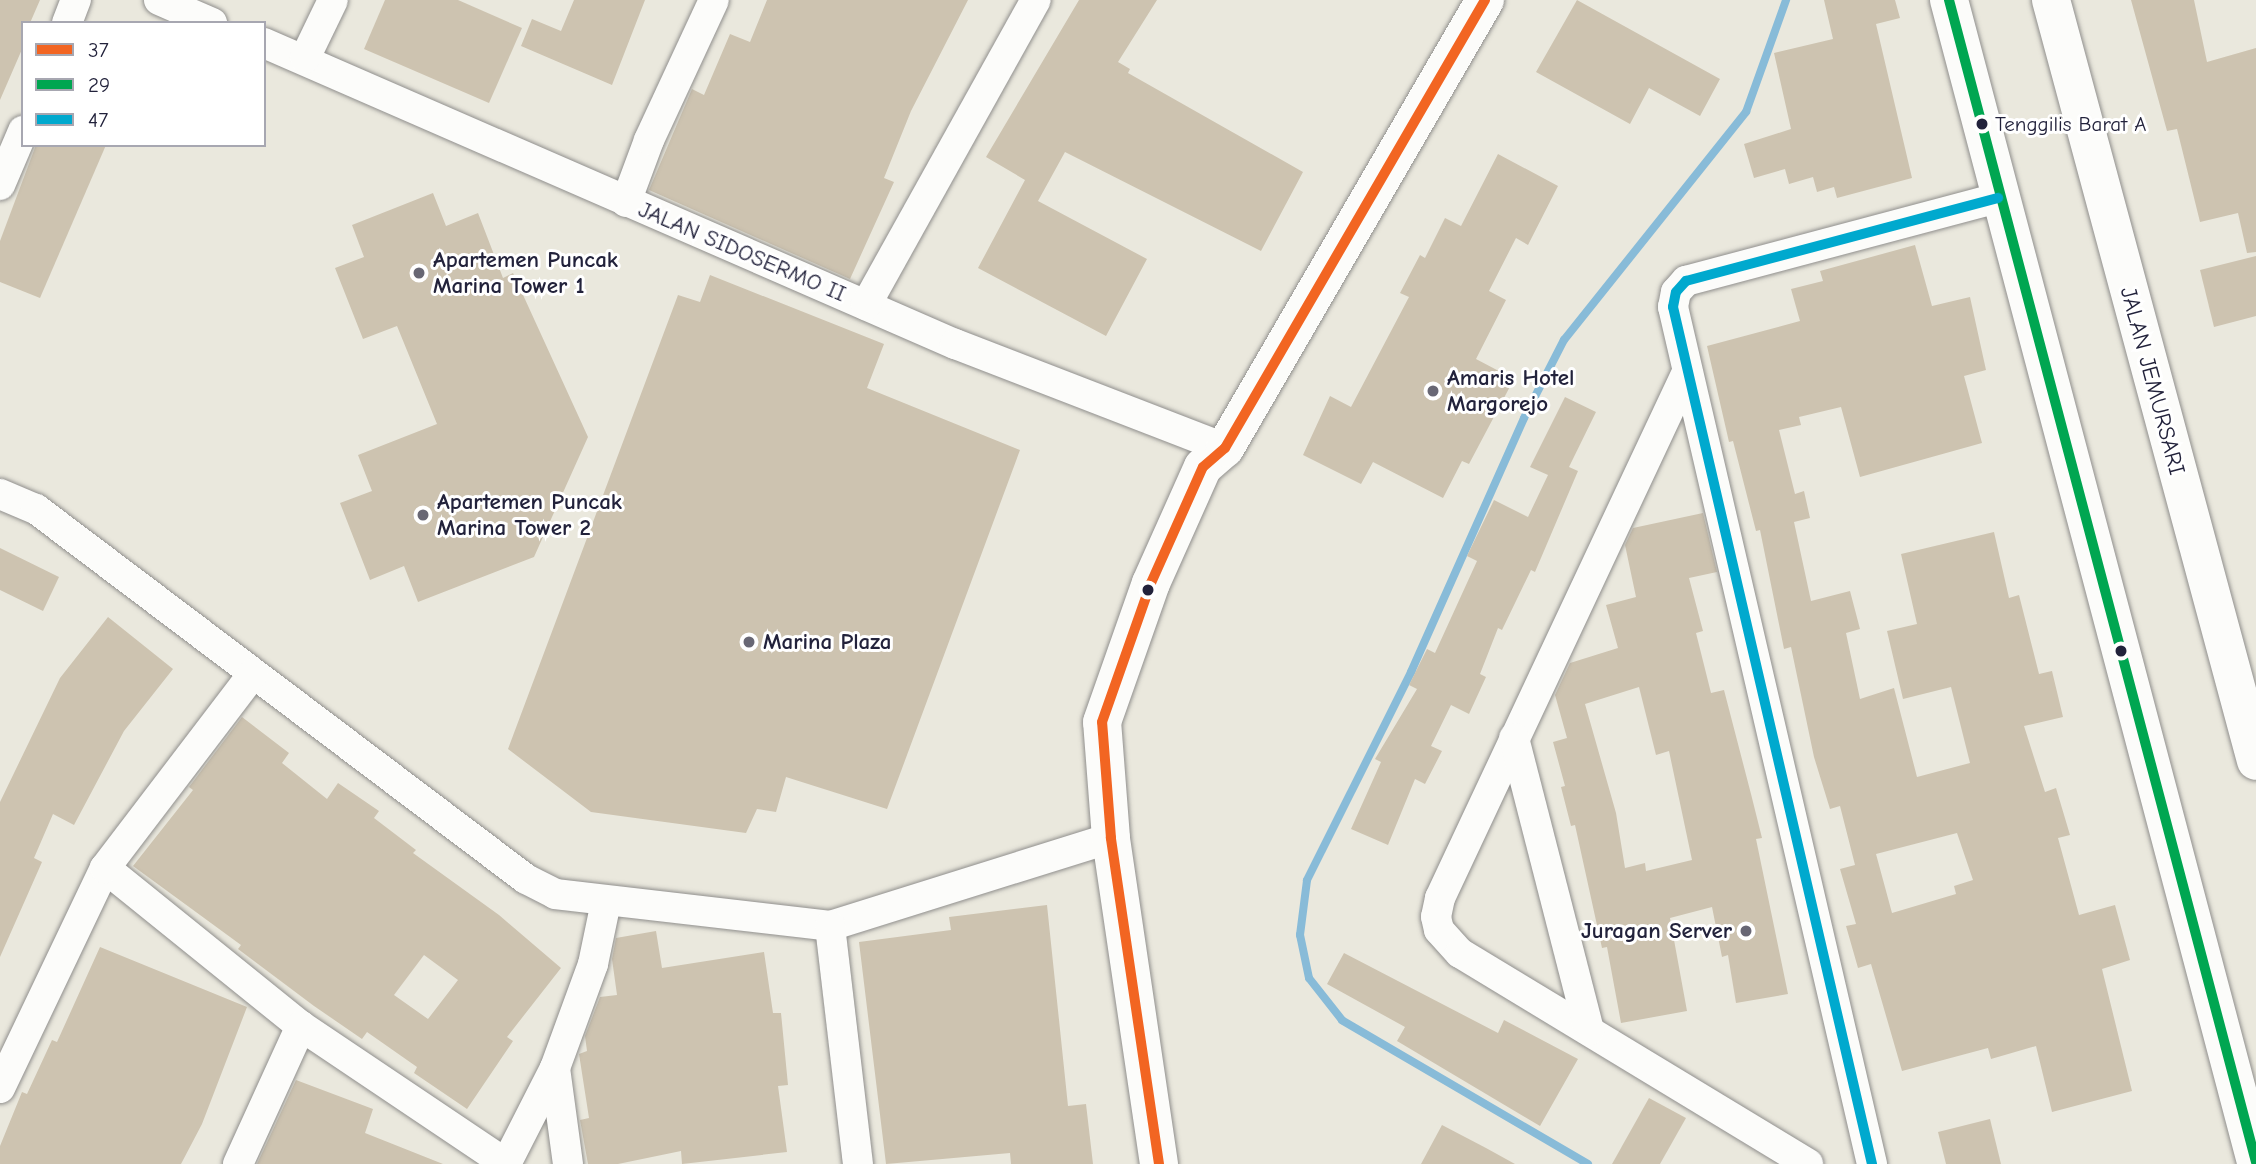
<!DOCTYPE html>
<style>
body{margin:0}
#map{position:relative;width:2256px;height:1164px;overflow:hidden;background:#eae8dd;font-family:"Comic Neue",sans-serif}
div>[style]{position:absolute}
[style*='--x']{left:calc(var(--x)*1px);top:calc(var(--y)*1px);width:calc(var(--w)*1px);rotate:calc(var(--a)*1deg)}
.stream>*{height:8px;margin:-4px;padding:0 4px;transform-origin:4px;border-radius:4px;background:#88bbd8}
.building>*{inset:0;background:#cdc3b0}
.roads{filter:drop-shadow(0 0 2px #908f8d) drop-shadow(0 0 2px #908f8d)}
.minor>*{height:30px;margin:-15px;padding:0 15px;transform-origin:15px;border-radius:15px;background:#fcfcfa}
.major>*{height:38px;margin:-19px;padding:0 19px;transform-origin:19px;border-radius:19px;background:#fcfcfa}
.bus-1>*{height:10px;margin:-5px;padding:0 5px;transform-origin:5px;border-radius:5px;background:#f26522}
.bus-2>*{height:10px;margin:-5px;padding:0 5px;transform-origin:5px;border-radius:5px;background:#00a651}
.bus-3>*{height:10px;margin:-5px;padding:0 5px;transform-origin:5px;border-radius:5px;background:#00a9ce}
.dots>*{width:19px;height:19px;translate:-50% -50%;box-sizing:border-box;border:4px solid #fff;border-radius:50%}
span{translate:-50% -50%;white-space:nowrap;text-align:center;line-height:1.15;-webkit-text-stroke:6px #fff;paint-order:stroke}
.bus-label{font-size:21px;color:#22223b}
.left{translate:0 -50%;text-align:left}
.street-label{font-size:23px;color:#22223b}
.poi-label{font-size:23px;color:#22223b;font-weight:700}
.right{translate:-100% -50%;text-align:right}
.legend{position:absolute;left:21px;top:21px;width:245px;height:126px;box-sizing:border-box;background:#fff;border:2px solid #a7a7b1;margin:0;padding:9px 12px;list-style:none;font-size:21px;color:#22223b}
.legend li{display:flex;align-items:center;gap:14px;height:35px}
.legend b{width:35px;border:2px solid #a7a7b1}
</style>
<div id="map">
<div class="stream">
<i style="--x:1588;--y:1164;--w:285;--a:-149.7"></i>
<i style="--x:1342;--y:1020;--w:53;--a:-128.2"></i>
<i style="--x:1309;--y:978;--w:44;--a:-101.8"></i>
<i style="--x:1300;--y:935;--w:55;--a:-82.7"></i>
<i style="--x:1307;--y:880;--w:233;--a:-63.4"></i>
<i style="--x:1411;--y:672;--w:278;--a:-66"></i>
<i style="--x:1524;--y:418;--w:88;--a:-62.9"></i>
<i style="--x:1564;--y:340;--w:292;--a:-51.4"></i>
<i style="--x:1746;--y:112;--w:119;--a:-70.3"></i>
</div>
<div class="building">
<i style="clip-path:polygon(0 0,40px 0,30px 23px,23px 23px,23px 47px,0 100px)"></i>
<i style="clip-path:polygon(385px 0,458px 0,522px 28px,489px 103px,364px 49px)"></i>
<i style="clip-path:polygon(574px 0,645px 0,612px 85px,521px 46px,532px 19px,561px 31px)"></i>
<i style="clip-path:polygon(767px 0,968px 0,911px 111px,884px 178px,894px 182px,850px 279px,649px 190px,692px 89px,704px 95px,730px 34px,750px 42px)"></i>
<i style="clip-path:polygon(1079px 0,1157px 0,1118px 62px,1130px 69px,1128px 73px,1303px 172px,1261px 251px,1065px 152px,1038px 201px,1147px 259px,1106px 336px,978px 268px,1025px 180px,986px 157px)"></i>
<i style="clip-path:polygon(1577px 0,1720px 79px,1700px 116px,1649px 88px,1630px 124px,1536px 72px)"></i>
<i style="clip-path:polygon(1824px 0,1895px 0,1900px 18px,1876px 24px,1912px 178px,1837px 198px,1834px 187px,1817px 192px,1813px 177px,1789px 184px,1785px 169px,1754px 178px,1744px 144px,1791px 129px,1774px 53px,1833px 39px)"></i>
<i style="clip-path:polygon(2131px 0,2194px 0,2207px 62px,2256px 48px,2256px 252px,2247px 253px,2238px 213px,2200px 222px,2177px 129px,2167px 131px)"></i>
<i style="clip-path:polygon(36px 145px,106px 145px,40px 298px,0 282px,0 241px)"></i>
<i style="clip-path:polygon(1498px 154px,1558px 186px,1528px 245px,1516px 238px,1489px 291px,1506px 300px,1476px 359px,1514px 379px,1469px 464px,1462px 461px,1443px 498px,1373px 462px,1361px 484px,1303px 455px,1330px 396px,1351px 407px,1409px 297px,1400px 293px,1420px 255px,1425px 258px,1445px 218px,1461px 226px)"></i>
<i style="clip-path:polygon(433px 193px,446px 226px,478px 213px,503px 278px,513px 273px,588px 437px,534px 557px,418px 602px,404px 566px,370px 580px,340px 503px,372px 491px,358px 455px,437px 424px,397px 326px,363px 339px,335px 268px,364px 257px,352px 225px)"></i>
<i style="clip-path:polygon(evenodd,1915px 245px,1932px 306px,1970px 297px,1986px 370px,1964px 376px,1982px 443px,1860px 477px,1841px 407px,1799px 417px,1801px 425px,1779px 430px,1795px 494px,1804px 491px,1810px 518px,1794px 522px,1811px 601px,1850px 591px,1860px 629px,1846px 633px,1860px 699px,1894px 688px,1917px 777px,1970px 763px,1951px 687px,1903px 699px,1887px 631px,1917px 624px,1901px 554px,1994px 532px,2009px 598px,2019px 595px,2039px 674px,2052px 671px,2063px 717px,2024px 726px,2045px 792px,2056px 788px,2070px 835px,2058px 838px,2079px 915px,2115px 905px,2130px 960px,2102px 969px,2132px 1091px,2052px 1112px,2036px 1046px,1991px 1059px,1988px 1048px,1902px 1071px,1871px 964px,1858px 968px,1846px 926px,1856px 924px,1840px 869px,1855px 865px,1840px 806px,1830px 809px,1814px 757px,1791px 647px,1784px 649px,1760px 530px,1756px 531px,1733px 441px,1729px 442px,1707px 346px,1800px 321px,1791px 289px,1823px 281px,1820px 271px,1915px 245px,1957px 833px,1973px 880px,1954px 886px,1956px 894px,1892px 913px,1876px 854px,1957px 833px)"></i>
<i style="clip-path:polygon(2256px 256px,2256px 316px,2214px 327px,2200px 270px)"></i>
<i style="clip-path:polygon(710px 275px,884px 344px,867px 388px,1020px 450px,887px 809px,786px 777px,776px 812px,757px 809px,746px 833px,591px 812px,508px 749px,678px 295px,700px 302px)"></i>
<i style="clip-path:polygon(1565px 397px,1596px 412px,1569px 467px,1578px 471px,1535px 572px,1531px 570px,1502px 630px,1498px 628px,1480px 674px,1486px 677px,1469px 714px,1451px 705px,1431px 746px,1442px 751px,1425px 784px,1415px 779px,1388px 845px,1351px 829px,1381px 762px,1375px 759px,1417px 689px,1409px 685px,1427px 649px,1435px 653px,1477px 561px,1467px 556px,1494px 500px,1528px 517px,1548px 475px,1530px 467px)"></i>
<i style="clip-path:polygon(evenodd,1703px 513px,1717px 572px,1689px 578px,1703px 631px,1696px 633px,1711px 693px,1724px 690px,1751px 794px,1762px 838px,1756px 839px,1788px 994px,1736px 1003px,1728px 955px,1722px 957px,1712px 907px,1670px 918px,1687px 1011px,1621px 1023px,1607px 947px,1602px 948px,1575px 825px,1571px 826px,1561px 787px,1565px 786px,1553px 742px,1567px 738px,1555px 695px,1570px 663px,1618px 648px,1606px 605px,1636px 597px,1625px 545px,1633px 528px,1703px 513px,1639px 687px,1656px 755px,1669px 751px,1692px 860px,1646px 871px,1645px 863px,1625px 868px,1616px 813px,1585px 704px,1639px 687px)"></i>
<i style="clip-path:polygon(0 548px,59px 577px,43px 611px,0 590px)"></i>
<i style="clip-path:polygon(108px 617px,173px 669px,124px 731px,74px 825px,53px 814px,34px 858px,42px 862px,0 957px,0 802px,60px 678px)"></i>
<i style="clip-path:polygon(evenodd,242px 717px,289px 753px,282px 763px,327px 799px,338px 783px,379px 811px,374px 818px,416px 850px,413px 853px,499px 915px,561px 968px,507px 1037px,513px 1041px,467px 1109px,414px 1073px,417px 1067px,367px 1032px,362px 1039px,314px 1006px,238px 949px,241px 945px,133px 866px,193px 790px,189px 787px,242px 717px,424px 955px,458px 980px,428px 1019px,394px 995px,424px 955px)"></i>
<i style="clip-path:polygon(1047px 905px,1068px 1106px,1086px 1104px,1093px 1164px,1011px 1164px,1010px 1153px,886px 1164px,859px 942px,951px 930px,949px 917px)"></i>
<i style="clip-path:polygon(656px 931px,662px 968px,764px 952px,773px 1013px,781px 1013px,788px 1085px,778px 1086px,787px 1152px,682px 1164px,681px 1151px,618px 1164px,588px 1164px,580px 1120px,589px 1118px,579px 1054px,587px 1051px,585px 1036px,600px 997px,617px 995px,612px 959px,616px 938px)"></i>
<i style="clip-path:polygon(100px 947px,247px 1007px,202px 1124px,181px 1164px,0 1164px,0 1146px,22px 1092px,27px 1094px,52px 1040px,57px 1042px)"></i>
<i style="clip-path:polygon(1344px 953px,1498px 1033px,1504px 1020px,1578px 1059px,1540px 1126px,1397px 1041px,1405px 1027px,1327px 984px)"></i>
<i style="clip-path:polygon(296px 1080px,373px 1109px,365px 1133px,443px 1164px,257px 1164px)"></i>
<i style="clip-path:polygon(1649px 1098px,1686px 1118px,1660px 1164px,1612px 1164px)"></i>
<i style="clip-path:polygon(1990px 1119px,2001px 1164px,1946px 1164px,1938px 1132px)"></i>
<i style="clip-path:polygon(1442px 1125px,1486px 1148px,1515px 1164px,1421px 1164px)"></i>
</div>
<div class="roads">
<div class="minor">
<i style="--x:159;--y:0;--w:58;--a:23.5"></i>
<i style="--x:67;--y:23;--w:25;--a:-69"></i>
<i style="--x:264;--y:43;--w:754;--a:23.54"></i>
<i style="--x:955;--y:344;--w:289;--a:21.1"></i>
<i style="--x:305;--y:58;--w:64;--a:-64.2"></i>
<i style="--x:0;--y:185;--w:59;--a:-66.9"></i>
<i style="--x:626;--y:202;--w:66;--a:-69.6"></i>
<i style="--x:649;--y:140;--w:154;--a:-65.1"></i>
<i style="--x:866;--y:305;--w:349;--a:-60.9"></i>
<i style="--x:1686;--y:374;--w:579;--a:115.15"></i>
<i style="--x:1440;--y:898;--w:19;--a:102"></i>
<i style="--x:1436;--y:917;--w:13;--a:77"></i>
<i style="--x:1439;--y:930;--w:31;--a:48"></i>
<i style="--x:1460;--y:953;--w:407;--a:31.2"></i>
<i style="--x:0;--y:494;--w:39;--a:23"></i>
<i style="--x:36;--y:509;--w:614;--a:37.06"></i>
<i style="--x:526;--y:879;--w:33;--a:27"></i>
<i style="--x:555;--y:894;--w:277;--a:6.6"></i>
<i style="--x:830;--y:926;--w:294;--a:-17.4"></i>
<i style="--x:1514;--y:738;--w:302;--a:75.6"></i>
<i style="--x:105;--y:868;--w:252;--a:38.9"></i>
<i style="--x:301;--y:1026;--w:247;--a:33.9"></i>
<i style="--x:506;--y:1164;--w:108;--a:-63"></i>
<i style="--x:555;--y:1068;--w:111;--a:-69.9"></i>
<i style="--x:593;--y:964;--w:63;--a:-78.2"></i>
<i style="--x:830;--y:926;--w:240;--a:83.3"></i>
<i style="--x:555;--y:1068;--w:97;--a:82.3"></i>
<i style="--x:0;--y:1088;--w:244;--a:-64.5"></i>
<i style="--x:105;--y:868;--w:244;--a:-52.7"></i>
<i style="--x:238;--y:1164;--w:152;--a:-65.5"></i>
<i style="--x:1872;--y:1164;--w:880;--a:-103.07"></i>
<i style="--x:1673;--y:307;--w:15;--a:-79"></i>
<i style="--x:1676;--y:292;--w:15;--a:-48"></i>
<i style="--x:1686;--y:281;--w:323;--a:-14.9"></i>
</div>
<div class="major">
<i style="--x:1949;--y:0;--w:1202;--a:75.2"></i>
<i style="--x:2051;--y:0;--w:788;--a:74.92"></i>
<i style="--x:1159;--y:1164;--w:330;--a:-98.4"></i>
<i style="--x:1111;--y:838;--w:116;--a:-94.4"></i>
<i style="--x:1102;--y:722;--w:147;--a:-70.6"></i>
<i style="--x:1151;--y:583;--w:127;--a:-65.9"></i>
<i style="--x:1203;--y:467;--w:29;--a:-41"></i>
<i style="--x:1225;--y:448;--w:518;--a:-59.87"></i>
</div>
</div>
<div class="bus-1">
<i style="--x:1159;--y:1164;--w:330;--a:-98.4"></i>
<i style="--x:1111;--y:838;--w:116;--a:-94.4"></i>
<i style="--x:1102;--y:722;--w:147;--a:-70.6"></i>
<i style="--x:1151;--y:583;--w:127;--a:-65.9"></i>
<i style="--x:1203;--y:467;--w:29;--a:-41"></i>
<i style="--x:1225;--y:448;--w:518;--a:-59.87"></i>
</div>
<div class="bus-2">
<i style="--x:1949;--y:0;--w:1202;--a:75.2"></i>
</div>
<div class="bus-3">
<i style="--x:1872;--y:1164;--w:880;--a:-103.07"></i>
<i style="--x:1673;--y:307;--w:15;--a:-79"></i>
<i style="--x:1676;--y:292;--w:15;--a:-48"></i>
<i style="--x:1686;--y:281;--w:323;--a:-14.9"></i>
</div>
<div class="dots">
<i style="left:1982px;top:124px;background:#22223b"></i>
<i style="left:419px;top:273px;background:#686774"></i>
<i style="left:1433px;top:391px;background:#686774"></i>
<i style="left:423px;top:515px;background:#686774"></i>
<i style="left:1148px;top:590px;background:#22223b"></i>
<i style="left:749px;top:642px;background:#686774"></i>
<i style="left:2121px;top:651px;background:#22223b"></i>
<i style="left:1746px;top:931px;background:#686774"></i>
</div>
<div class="bus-label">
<span class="left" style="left:1995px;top:124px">Tenggilis Barat A</span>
</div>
<div class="street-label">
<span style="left:742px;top:252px;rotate:23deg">JALAN SIDOSERMO II</span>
<span style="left:2152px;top:381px;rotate:75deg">JALAN JEMURSARI</span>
</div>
<div class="poi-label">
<span class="left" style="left:433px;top:273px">Apartemen Puncak<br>Marina Tower 1</span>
<span class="left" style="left:1447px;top:391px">Amaris Hotel<br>Margorejo</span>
<span class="left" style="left:437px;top:515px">Apartemen Puncak<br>Marina Tower 2</span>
<span class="left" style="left:763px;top:642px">Marina Plaza</span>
<span class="right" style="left:1732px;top:931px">Juragan Server</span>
</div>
<ul class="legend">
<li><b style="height:9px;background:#f26522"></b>37</li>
<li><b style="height:9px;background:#00a651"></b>29</li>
<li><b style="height:9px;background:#00a9ce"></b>47</li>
</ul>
</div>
